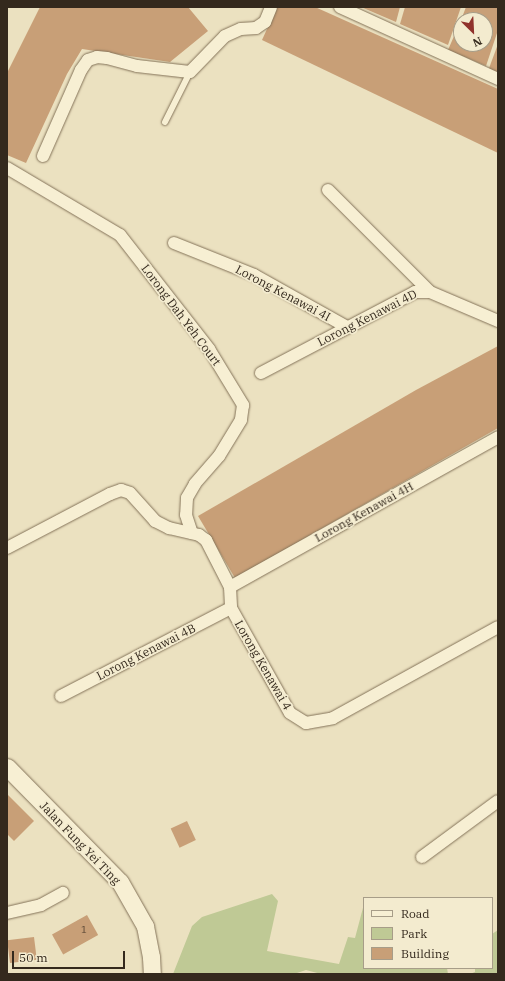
<!DOCTYPE html>
<style>
body{margin:0}
#map{position:relative;width:505px;height:981px;overflow:hidden;background:#ebe1c0;font-family:"IBM Plex Serif",serif}
div>[style]{position:absolute}
[style*='--x']{left:calc(var(--x)*1px);top:calc(var(--y)*1px);width:calc(var(--w)*1px);rotate:calc(var(--a)*1deg)}
.green>*{inset:0;background:#bfc995}
.building>*{inset:0;background:#c89f77;transform-origin:0 0}
.roads{filter:drop-shadow(0 0 1px #847359) drop-shadow(0 0 1px #847359)}
.lane>*{height:6px;margin:-3px;padding:0 3px;transform-origin:3px;border-radius:3px;background:#f7efd3}
.street>*{height:12px;margin:-6px;padding:0 6px;transform-origin:6px;border-radius:6px;background:#f7efd3}
.secondary>*{height:17px;margin:-8.5px;padding:0 8.5px;transform-origin:8.5px;border-radius:8.5px;background:#f7efd3}
span{translate:-50% -50%;white-space:nowrap;text-align:center;line-height:1.15;-webkit-text-stroke:3.5px #f3ebcf;paint-order:stroke}
.number-label{font-size:10px;color:#594634}
.number-label span{-webkit-text-stroke-width:0}
.street-label{font-size:12px;color:#34291d}
.frame{position:absolute;inset:0;border:8px solid #34291d;pointer-events:none}
.legend{position:absolute;left:363px;top:897px;width:130px;height:72px;box-sizing:border-box;background:#f3ebcf;border:1px solid #a79d88;margin:0;padding:5px 7px;list-style:none;font-size:12px;color:#34291d}
.legend li{display:flex;align-items:center;gap:8px;height:20px}
.legend b{width:20px;border:1px solid #a79d88}
.north{position:absolute;left:453px;top:12px;width:40px;height:40px;box-sizing:border-box;background:#f3ebcf;border:1px solid #a79d88;border-radius:50%;rotate:156deg;font-size:11px;font-weight:700;line-height:16px;text-align:center;color:#34291d}
.north::after{content:'';display:block;margin:auto;width:14px;height:18px;background:#90322c;clip-path:polygon(50% 0,100% 100%,50% 72%,0 100%)}
.scale{position:absolute;left:12px;top:951px;width:113px;height:18px;box-sizing:border-box;border:2px solid #34291d;border-top:0;padding-left:5px;font-size:12px;line-height:14px;white-space:nowrap;color:#34291d;-webkit-text-stroke:3px #f3ebcf;paint-order:stroke}
</style>
<div id="map">
<div class="green">
<i style="clip-path:polygon(272px 894px,278px 901px,267px 951px,339px 964px,348px 937px,355px 938px,364px 904px,364px 968px,447px 968px,448px 974px,321px 974px,306px 970px,294px 974px,173px 974px,192px 926px,202px 917px)"></i>
<i style="clip-path:polygon(498px 930px,498px 974px,470px 974px,475px 972px,475px 968px,492px 968px,492px 934px)"></i>
</div>
<div class="building">
<i style="clip-path:polygon(40px 7px,188px 7px,208px 31px,170px 62px,82px 49px,67px 74px,26px 163px,7px 155px,7px 73px)"></i>
<i style="clip-path:polygon(277px 7px,315px 7px,498px 89px,498px 153px,262px 40px)"></i>
<i style="clip-path:polygon(361px 7px,400px 7px,396px 22px)"></i>
<i style="clip-path:polygon(405px 7px,461px 7px,448px 45px,400px 24px)"></i>
<i style="clip-path:polygon(466px 7px,498px 7px,498px 30px,486px 66px,448px 50px,461px 20px,461px 44px,485px 44px,485px 20px,461px 20px)"></i>
<i style="clip-path:polygon(498px 44px,498px 75px,488px 71px)"></i>
<i style="clip-path:polygon(498px 346px,498px 428px,235px 578px,198px 516px,416px 390px)"></i>
<i style="clip-path:polygon(7px 794px,34px 821px,14px 841px,7px 834px)"></i>
<i style="left:187px;top:821px;width:21px;height:18px;rotate:65deg"></i>
<i style="left:87px;top:915px;width:23px;height:40px;rotate:61deg"></i>
<i style="left:34px;top:937px;width:23px;height:27px;rotate:83deg"></i>
</div>
<div class="roads">
<div class="lane">
<i style="--x:165;--y:122;--w:56;--a:-63.4"></i>
</div>
<div class="street">
<i style="--x:340;--y:7;--w:174;--a:24.5"></i>
<i style="--x:43;--y:156;--w:94;--a:-66.2"></i>
<i style="--x:81;--y:70;--w:12;--a:-55"></i>
<i style="--x:88;--y:60;--w:9;--a:-18"></i>
<i style="--x:97;--y:57;--w:10;--a:6"></i>
<i style="--x:107;--y:58;--w:31;--a:15"></i>
<i style="--x:137;--y:66;--w:53;--a:6.5"></i>
<i style="--x:190;--y:72;--w:50;--a:-45.8"></i>
<i style="--x:225;--y:36;--w:17;--a:-24"></i>
<i style="--x:241;--y:29;--w:15;--a:-4"></i>
<i style="--x:256;--y:28;--w:11;--a:-34"></i>
<i style="--x:265;--y:22;--w:16;--a:-68"></i>
<i style="--x:7;--y:168;--w:131;--a:30.7"></i>
<i style="--x:120;--y:235;--w:145;--a:52"></i>
<i style="--x:209;--y:349;--w:66;--a:58.7"></i>
<i style="--x:243;--y:405;--w:15;--a:98"></i>
<i style="--x:241;--y:420;--w:42;--a:121.4"></i>
<i style="--x:219;--y:456;--w:37;--a:131"></i>
<i style="--x:195;--y:484;--w:16;--a:120"></i>
<i style="--x:187;--y:498;--w:17;--a:93"></i>
<i style="--x:186;--y:515;--w:19;--a:72"></i>
<i style="--x:328;--y:190;--w:144;--a:45"></i>
<i style="--x:174;--y:243;--w:86;--a:21.8"></i>
<i style="--x:254;--y:275;--w:107;--a:29.2"></i>
<i style="--x:261;--y:373;--w:174;--a:-27.7"></i>
<i style="--x:415;--y:292;--w:15;--a:0"></i>
<i style="--x:430;--y:292;--w:74;--a:23.1"></i>
<i style="--x:7;--y:548;--w:116;--a:-27.7"></i>
<i style="--x:110;--y:494;--w:12;--a:-20"></i>
<i style="--x:121;--y:490;--w:9;--a:18"></i>
<i style="--x:130;--y:493;--w:38;--a:48"></i>
<i style="--x:155;--y:521;--w:16;--a:27"></i>
<i style="--x:169;--y:528;--w:31;--a:13"></i>
<i style="--x:199;--y:535;--w:9;--a:36"></i>
<i style="--x:206;--y:540;--w:53;--a:62.9"></i>
<i style="--x:230;--y:587;--w:21;--a:87"></i>
<i style="--x:231;--y:608;--w:120;--a:60.7"></i>
<i style="--x:290;--y:713;--w:19;--a:32"></i>
<i style="--x:306;--y:723;--w:27;--a:-10"></i>
<i style="--x:333;--y:718;--w:188;--a:-28.9"></i>
<i style="--x:230;--y:587;--w:307;--a:-29.2"></i>
<i style="--x:61;--y:696;--w:191;--a:-27.4"></i>
<i style="--x:422;--y:857;--w:94;--a:-36.4"></i>
<i style="--x:7;--y:913;--w:35;--a:-13"></i>
<i style="--x:41;--y:905;--w:25;--a:-29"></i>
</div>
<div class="secondary">
<i style="--x:7;--y:767;--w:161;--a:45.5"></i>
<i style="--x:120;--y:882;--w:51;--a:60.4"></i>
<i style="--x:145;--y:926;--w:32;--a:79"></i>
<i style="--x:151;--y:957;--w:17;--a:87"></i>
</div>
</div>
<div class="number-label">
<span style="left:84px;top:930px">1</span>
</div>
<div class="street-label">
<span style="left:283px;top:293px;rotate:28deg">Lorong Kenawai 4I</span>
<span style="left:181px;top:315px;rotate:53deg">Lorong Dah Yeh Court</span>
<span style="left:367px;top:318px;rotate:-27deg">Lorong Kenawai 4D</span>
<span style="left:364px;top:512px;rotate:-29deg">Lorong Kenawai 4H</span>
<span style="left:146px;top:652px;rotate:-27deg">Lorong Kenawai 4B</span>
<span style="left:263px;top:665px;rotate:60deg">Lorong Kenawai 4</span>
<span style="left:80px;top:843px;rotate:46deg">Jalan Fung Yei Ting</span>
</div>
<div class="frame"></div>
<ul class="legend">
<li><b style="height:5px;background:#f7efd3"></b>Road</li>
<li><b style="height:11px;background:#bfc995"></b>Park</li>
<li><b style="height:11px;background:#c89f77"></b>Building</li>
</ul>
<div class="north">N</div>
<div class="scale">50 m</div>
</div>
